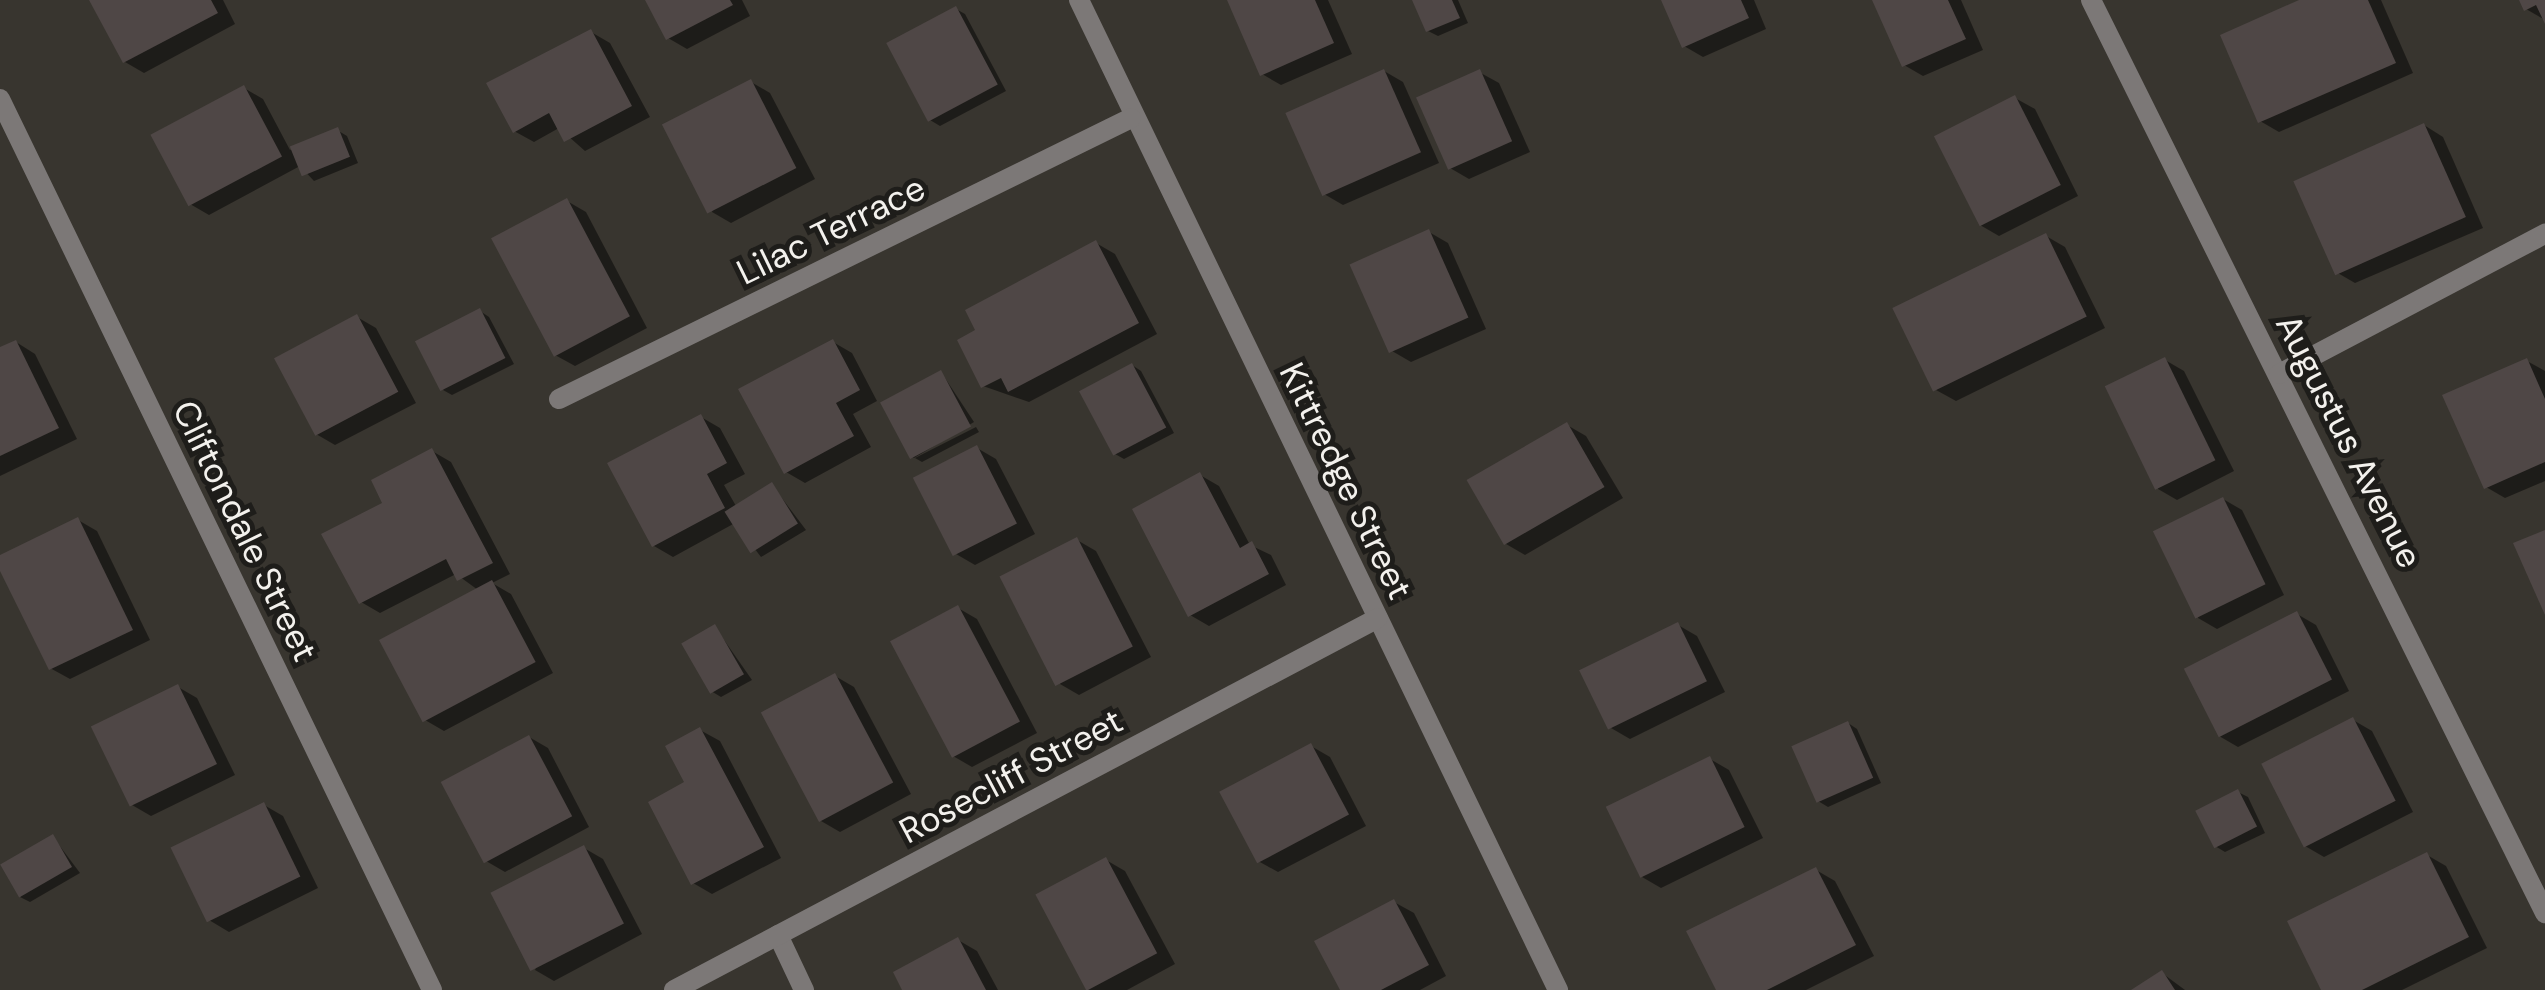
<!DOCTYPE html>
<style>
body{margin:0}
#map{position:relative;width:2545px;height:990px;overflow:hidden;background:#38352f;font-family:"DM Sans",sans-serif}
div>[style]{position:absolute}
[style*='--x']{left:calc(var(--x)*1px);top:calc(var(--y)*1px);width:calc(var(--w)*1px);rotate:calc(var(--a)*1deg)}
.shadow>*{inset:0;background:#0007}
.building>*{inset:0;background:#4f4746;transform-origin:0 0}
.minor>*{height:20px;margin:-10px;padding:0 10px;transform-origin:10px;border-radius:10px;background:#7c7877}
span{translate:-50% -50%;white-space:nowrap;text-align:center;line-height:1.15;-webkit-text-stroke:10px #1e1d1a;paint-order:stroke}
.street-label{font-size:35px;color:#f3f1ed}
</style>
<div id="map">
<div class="shadow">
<i style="clip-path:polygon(92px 0,223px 0,235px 24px,144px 73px,125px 62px)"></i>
<i style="clip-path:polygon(648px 0,742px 0,750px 16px,687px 49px,668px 38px)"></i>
<i style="clip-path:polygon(1230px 0,1328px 0,1352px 54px,1281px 85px,1262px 74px)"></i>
<i style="clip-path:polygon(1414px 0,1458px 0,1468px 23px,1438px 36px,1428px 31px)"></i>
<i style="clip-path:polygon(1663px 0,1754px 0,1766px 29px,1703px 57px,1684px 46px)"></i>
<i style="clip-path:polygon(1875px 0,1961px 0,1983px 50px,1923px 76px,1904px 65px)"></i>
<i style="clip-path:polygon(2305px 0,2381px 0,2413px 73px,2279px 132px,2260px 121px)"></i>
<i style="clip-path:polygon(2521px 0,2545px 0,2545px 20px,2526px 9px)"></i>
<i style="clip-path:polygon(956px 9px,965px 14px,1006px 91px,940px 126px,930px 120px)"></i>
<i style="clip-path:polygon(591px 32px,610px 43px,650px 117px,585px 151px,559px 128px,534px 142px,514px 131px)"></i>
<i style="clip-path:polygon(1384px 71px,1403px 82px,1439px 163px,1343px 205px,1324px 194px)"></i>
<i style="clip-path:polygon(1479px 72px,1499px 83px,1530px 152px,1469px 179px,1450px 168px)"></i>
<i style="clip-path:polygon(751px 82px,770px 93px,815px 179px,731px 223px,712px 212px)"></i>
<i style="clip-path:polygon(244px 88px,263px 99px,290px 150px,337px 130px,347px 136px,358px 163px,314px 181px,300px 166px,209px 215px,190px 204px)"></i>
<i style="clip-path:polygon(2015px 98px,2035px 109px,2078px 196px,1999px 236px,1980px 225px)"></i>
<i style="clip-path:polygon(2424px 125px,2443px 137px,2483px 228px,2355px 283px,2336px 272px)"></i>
<i style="clip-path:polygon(567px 201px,586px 212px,647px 328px,575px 366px,555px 355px)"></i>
<i style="clip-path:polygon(1429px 232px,1448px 243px,1486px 329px,1411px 362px,1392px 351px)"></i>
<i style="clip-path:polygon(2046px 236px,2065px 247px,2105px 328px,1956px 401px,1936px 390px)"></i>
<i style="clip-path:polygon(1096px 243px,1115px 254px,1157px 334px,1029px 402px,983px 386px)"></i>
<i style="clip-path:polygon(480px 311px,489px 317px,514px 364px,452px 395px,443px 390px)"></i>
<i style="clip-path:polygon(357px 317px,376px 328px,416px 403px,335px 445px,316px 434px)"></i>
<i style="clip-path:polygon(16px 342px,35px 354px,77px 439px,0 476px,0 350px)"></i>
<i style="clip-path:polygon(833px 342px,852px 353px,877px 401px,853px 414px,871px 447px,805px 483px,786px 472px)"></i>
<i style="clip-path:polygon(2165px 360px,2184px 371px,2234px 471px,2177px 500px,2158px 489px)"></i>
<i style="clip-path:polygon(2527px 361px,2545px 371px,2545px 481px,2505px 498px,2486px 487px)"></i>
<i style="clip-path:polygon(1132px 365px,1141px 371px,1174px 433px,1124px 459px,1115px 454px)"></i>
<i style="clip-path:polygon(941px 372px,974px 422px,914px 458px,912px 457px)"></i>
<i style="clip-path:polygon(701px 417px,720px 428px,745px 474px,724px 485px,736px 506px,772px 485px,806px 530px,761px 557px,735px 523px,673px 557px,654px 546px)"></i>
<i style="clip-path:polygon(1567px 425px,1586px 436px,1623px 498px,1525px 555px,1506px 544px)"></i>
<i style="clip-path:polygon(976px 427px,979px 432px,922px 462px,915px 458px)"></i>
<i style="clip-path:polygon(977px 448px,996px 459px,1035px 534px,975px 565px,956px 554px)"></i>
<i style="clip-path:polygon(432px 451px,451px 462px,510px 574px,492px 583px,511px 594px,553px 673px,444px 731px,425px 720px,478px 590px,456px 574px,380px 613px,361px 602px,385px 504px)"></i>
<i style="clip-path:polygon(1200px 475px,1219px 486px,1250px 545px,1271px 555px,1286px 585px,1209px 626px,1190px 615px)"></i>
<i style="clip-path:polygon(2223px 499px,2242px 510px,2284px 595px,2217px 629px,2198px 618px)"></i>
<i style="clip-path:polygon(78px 520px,97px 531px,150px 640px,70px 679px,50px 668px,0 557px)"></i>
<i style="clip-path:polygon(1077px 540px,1096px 551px,1151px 657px,1079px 695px,1060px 684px)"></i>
<i style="clip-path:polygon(958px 608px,977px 619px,1037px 733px,972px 767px,953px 756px)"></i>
<i style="clip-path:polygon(2297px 614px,2316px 625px,2349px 691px,2238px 747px,2219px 736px)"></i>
<i style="clip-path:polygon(1678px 625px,1697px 636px,1725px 692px,1630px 739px,1611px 728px)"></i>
<i style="clip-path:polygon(715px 627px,752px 680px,721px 697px,711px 691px)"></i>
<i style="clip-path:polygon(835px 676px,854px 687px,911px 794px,840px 832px,821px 821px)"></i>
<i style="clip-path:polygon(178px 687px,197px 698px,235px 775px,151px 816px,132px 805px)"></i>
<i style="clip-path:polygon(2353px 720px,2372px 731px,2413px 812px,2324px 857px,2305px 846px)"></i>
<i style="clip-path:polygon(1848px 723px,1857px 729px,1881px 783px,1828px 807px,1818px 801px)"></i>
<i style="clip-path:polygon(700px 730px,720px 741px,781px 858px,712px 894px,693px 883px,687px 783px)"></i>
<i style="clip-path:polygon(529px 737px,548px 748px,589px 827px,505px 872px,486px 861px)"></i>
<i style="clip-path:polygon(1311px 746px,1330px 757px,1366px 826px,1278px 872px,1258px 861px)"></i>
<i style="clip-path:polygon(1710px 759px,1729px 770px,1763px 838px,1661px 888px,1642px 877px)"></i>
<i style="clip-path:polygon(2238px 792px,2248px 797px,2265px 833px,2225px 852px,2215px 846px)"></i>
<i style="clip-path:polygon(264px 805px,283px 816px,318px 888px,229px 932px,209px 920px)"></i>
<i style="clip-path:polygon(53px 837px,80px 873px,30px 902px,20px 897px)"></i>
<i style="clip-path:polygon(584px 848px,603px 859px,642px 934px,554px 981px,535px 970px)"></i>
<i style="clip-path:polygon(2427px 855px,2446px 866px,2487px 948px,2402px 990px,2324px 990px)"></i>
<i style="clip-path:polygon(1106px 860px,1125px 871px,1175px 964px,1127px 990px,1088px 990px,1038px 896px)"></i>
<i style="clip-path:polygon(1816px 870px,1835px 881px,1874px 956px,1806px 990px,1719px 990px)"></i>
<i style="clip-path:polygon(1394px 902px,1414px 913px,1446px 976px,1420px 990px,1342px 990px)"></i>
<i style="clip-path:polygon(958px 940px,977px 951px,998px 990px,905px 990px)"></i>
<i style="clip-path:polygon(2162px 973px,2185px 990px,2136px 990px)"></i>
</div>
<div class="building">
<i style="clip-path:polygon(89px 0,211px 0,218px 13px,123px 63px)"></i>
<i style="clip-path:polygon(645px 0,730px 0,733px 5px,666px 40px)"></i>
<i style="clip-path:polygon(1227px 0,1315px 0,1334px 43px,1260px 76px)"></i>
<i style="clip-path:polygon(1412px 0,1452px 0,1460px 18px,1426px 32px)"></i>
<i style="clip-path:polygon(1661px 0,1741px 0,1749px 18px,1682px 48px)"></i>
<i style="clip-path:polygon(1872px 0,1948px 0,1966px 39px,1902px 67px)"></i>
<i style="clip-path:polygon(2299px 0,2368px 0,2396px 63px,2258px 123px,2220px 35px)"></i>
<i style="clip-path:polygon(2519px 0,2545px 0,2545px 24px,2536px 5px,2524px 11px)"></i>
<i style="left:956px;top:6px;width:89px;height:79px;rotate:62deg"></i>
<i style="clip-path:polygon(591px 29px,632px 106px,564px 142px,549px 113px,513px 133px,486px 83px)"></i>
<i style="left:1384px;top:69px;width:91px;height:108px;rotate:66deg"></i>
<i style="left:1480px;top:69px;width:79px;height:70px;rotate:66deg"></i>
<i style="left:751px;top:79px;width:100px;height:100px;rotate:63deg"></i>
<i style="left:244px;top:85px;width:81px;height:106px;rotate:62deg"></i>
<i style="left:2015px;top:95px;width:101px;height:91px;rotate:63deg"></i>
<i style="left:2424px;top:123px;width:103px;height:143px;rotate:66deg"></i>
<i style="left:338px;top:127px;width:32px;height:52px;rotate:68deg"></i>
<i style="left:567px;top:198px;width:134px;height:86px;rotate:62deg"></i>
<i style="left:1429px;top:229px;width:97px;height:87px;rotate:66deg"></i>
<i style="left:2046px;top:233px;width:93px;height:171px;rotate:64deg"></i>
<i style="clip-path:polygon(1096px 240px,1139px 323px,1008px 392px,1001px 378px,981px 388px,957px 340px,975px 330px,965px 310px)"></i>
<i style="left:480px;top:308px;width:56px;height:73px;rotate:63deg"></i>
<i style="left:357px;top:314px;width:88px;height:94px;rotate:62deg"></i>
<i style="clip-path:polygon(833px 339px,860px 390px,836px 403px,854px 436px,784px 474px,738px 389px)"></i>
<i style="clip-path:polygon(16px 340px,59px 428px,0 456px,0 347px)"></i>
<i style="left:2165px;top:357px;width:115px;height:67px;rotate:64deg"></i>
<i style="clip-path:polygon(2527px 358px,2545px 399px,2545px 462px,2484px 489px,2442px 395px)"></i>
<i style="left:1132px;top:363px;width:73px;height:60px;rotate:62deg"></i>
<i style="left:941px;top:370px;width:64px;height:69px;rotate:62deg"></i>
<i style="clip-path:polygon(701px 414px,727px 463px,707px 474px,725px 508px,652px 547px,607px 463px)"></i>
<i style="left:1567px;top:422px;width:75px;height:116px;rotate:60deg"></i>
<i style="left:977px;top:445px;width:88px;height:72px;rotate:63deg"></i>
<i style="clip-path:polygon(432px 448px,493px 563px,457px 581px,446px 559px,359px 604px,321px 534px,382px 503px,371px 480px)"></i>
<i style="clip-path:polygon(1200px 472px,1240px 548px,1252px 541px,1269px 574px,1188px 617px,1132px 509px)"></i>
<i style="left:772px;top:482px;width:49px;height:56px;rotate:58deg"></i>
<i style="left:2223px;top:497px;width:97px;height:78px;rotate:64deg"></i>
<i style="clip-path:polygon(78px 517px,133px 630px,49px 670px,0 571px,0 555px)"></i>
<i style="clip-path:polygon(2545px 530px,2545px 615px,2513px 543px)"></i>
<i style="left:1077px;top:537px;width:123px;height:87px;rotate:63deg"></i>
<i style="left:492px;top:580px;width:93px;height:128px;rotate:62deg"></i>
<i style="left:958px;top:605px;width:132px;height:77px;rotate:62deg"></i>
<i style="left:2297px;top:611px;width:77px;height:127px;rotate:63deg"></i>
<i style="left:1678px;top:622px;width:66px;height:110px;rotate:64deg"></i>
<i style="left:715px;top:624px;width:58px;height:39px;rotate:60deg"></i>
<i style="left:835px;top:673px;width:124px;height:84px;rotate:62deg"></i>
<i style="left:178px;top:684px;width:89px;height:97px;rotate:64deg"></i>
<i style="left:2353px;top:717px;width:94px;height:103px;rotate:63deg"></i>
<i style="left:1848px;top:721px;width:62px;height:62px;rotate:66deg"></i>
<i style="clip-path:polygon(700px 727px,764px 847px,691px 885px,648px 802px,684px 782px,665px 746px)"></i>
<i style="left:529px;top:735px;width:92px;height:100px;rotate:62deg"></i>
<i style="left:1311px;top:743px;width:81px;height:104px;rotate:62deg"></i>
<i style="left:1710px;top:756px;width:79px;height:116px;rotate:64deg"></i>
<i style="left:2238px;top:789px;width:42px;height:48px;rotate:63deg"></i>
<i style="left:264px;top:802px;width:83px;height:104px;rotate:64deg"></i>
<i style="left:53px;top:834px;width:38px;height:61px;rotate:60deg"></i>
<i style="left:584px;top:845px;width:88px;height:105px;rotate:63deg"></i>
<i style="clip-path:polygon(2427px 852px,2469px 937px,2362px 990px,2321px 990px,2287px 921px)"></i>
<i style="left:1106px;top:857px;width:109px;height:80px;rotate:62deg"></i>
<i style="clip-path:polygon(1816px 867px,1856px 945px,1767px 990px,1716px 990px,1686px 931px)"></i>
<i style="clip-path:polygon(1394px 899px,1429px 965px,1381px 990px,1340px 990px,1314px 941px)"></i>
<i style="clip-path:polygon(958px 937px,986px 990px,902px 990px,893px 972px)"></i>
<i style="clip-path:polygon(2162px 970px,2175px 990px,2131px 990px)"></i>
</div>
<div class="minor">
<i style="--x:1079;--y:0;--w:1100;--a:64.18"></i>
<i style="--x:2091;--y:0;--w:1020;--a:63.56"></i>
<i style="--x:0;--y:99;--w:990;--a:64.13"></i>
<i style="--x:2279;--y:374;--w:301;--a:-27.8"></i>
<i style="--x:559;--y:399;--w:637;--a:-26.16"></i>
<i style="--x:778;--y:935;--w:61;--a:64.7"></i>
<i style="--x:674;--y:990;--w:796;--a:-27.85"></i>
</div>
<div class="street-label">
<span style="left:831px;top:230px;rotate:-26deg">Lilac Terrace</span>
<span style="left:2349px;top:441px;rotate:63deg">Augustus Avenue</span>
<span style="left:1346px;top:481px;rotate:64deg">Kittredge Street</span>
<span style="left:245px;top:531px;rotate:64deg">Cliftondale Street</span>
<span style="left:1011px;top:776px;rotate:-28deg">Rosecliff Street</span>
</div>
</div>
